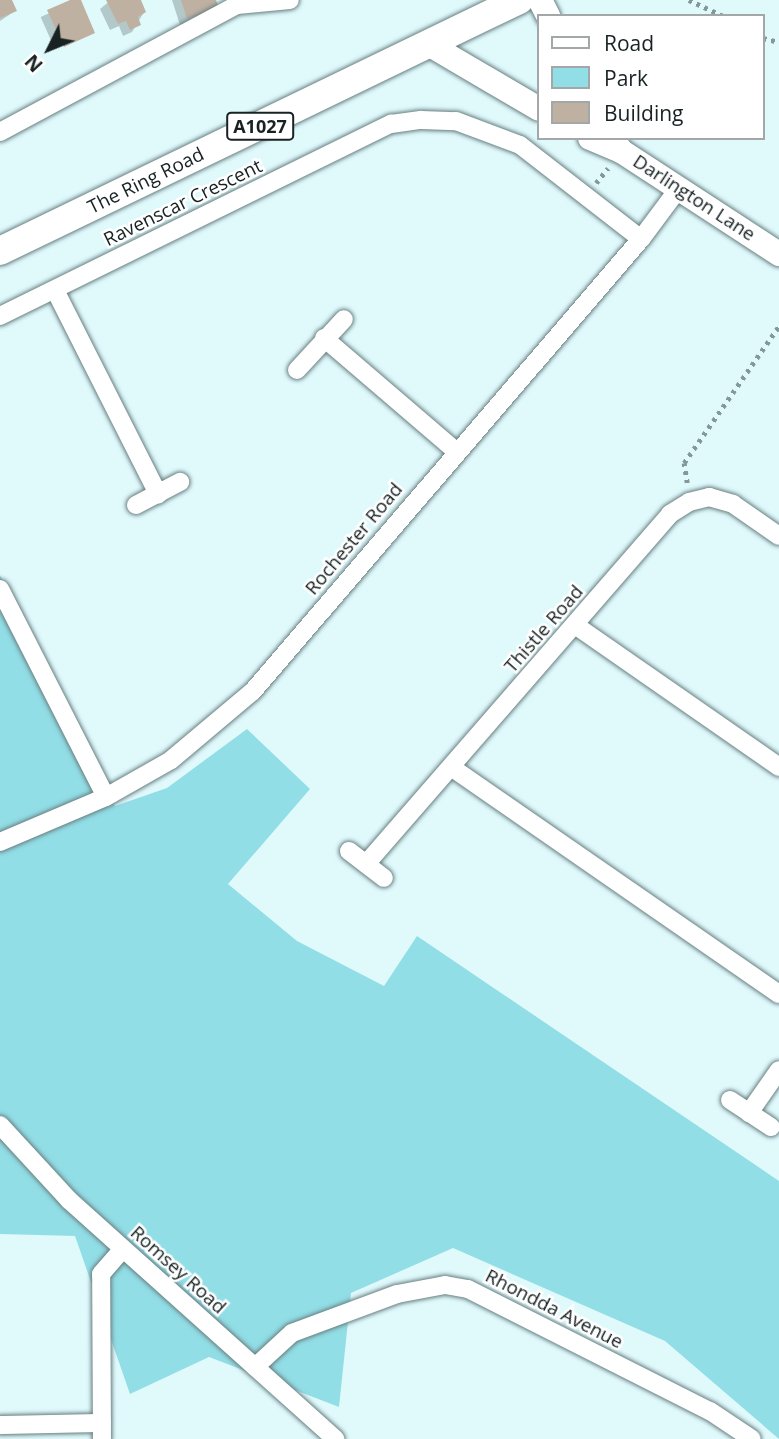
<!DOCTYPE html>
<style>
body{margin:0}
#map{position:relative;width:779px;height:1439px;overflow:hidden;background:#e0fafc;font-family:"Open Sans",sans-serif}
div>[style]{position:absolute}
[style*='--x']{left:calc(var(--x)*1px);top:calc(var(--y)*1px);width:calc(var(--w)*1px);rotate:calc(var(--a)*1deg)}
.green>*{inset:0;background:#92dee6}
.shadow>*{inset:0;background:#0003;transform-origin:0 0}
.building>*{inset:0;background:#bfb1a2}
.path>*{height:4.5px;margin-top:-2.25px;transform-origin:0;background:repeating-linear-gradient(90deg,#859899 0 3.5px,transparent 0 8.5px)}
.roads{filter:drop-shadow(0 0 2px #687f81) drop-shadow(0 0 2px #687f81)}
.street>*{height:18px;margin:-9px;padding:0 9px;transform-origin:9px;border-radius:9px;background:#fff}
.secondary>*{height:24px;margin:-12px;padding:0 12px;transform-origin:12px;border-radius:12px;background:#fff}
.primary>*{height:28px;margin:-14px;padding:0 14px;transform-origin:14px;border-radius:14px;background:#fff}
span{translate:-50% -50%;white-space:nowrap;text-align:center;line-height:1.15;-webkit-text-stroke:5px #fff;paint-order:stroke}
.shield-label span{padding:2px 5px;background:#fff;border:2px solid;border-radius:5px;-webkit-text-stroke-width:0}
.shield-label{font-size:18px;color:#182223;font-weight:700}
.street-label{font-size:19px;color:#182223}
.legend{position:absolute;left:537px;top:14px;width:228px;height:126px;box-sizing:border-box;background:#fff;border:2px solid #a3a7a7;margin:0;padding:9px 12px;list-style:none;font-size:21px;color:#182223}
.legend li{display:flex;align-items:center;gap:14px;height:35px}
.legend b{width:35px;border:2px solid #a3a7a7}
.north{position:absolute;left:14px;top:14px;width:70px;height:70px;-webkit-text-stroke:5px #fff;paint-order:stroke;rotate:227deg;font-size:19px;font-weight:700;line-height:28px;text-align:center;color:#182223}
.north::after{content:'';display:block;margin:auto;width:24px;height:32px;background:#182223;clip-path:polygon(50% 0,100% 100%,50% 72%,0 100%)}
</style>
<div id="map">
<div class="green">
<i style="clip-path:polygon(0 575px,115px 806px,167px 788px,247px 729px,310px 789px,228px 884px,297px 941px,384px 986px,417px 936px,779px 1181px,779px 1439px,665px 1341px,453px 1248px,351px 1293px,339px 1407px,209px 1357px,130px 1394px,75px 1236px,0 1234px)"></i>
</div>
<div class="shadow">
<i style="clip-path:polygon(0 0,10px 0,15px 11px,0 21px)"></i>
<i style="left:79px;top:0;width:35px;height:42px;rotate:66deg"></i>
<i style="clip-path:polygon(111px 0,139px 0,144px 12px,132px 32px,123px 36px,119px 26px,110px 30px,100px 9px)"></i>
<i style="clip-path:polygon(172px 0,214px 0,210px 15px,180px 25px)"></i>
</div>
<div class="building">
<i style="clip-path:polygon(0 0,12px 0,17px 11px,0 18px)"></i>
<i style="clip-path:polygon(70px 0,81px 0,95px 33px,64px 47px,47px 10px)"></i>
<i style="clip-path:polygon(106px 0,141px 0,146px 12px,138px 17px,141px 25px,130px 30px,126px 21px,118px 24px)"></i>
<i style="clip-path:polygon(181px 0,216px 0,219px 8px,187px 19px)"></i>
</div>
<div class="path">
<i style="--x:689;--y:0;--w:38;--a:25"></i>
<i style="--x:763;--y:38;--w:16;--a:14"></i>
<i style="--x:596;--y:183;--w:19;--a:-51"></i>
<i style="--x:687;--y:483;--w:20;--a:-99"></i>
<i style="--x:684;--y:463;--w:167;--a:-55.3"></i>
</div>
<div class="roads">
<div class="street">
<i style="--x:0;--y:132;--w:269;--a:-28.2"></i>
<i style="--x:237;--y:5;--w:53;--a:-5.4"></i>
<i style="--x:55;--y:290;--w:229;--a:63.2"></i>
<i style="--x:0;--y:316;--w:436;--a:-26.2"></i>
<i style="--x:391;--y:124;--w:30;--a:-8"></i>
<i style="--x:421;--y:120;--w:35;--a:2"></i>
<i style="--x:456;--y:121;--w:68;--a:20.6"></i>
<i style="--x:520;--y:145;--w:153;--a:37.8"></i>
<i style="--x:324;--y:338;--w:174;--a:40.6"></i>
<i style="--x:297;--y:370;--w:69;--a:-47.3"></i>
<i style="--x:136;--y:505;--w:50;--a:-27.6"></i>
<i style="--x:0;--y:589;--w:233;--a:63"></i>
<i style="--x:575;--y:625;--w:249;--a:34.8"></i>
<i style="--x:451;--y:767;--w:399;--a:34.7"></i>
<i style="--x:0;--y:842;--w:115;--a:-23"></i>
<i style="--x:106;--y:797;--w:75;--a:-29.6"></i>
<i style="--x:171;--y:760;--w:107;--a:-40.1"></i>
<i style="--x:253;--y:691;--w:596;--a:-49.36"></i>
<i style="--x:641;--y:239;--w:64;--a:-53.3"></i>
<i style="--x:349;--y:851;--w:44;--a:37.6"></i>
<i style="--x:366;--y:864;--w:464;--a:-49"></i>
<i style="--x:670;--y:514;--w:22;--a:-32"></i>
<i style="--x:689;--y:502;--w:21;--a:-14"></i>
<i style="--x:709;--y:497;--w:25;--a:16"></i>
<i style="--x:733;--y:504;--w:56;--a:34.8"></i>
<i style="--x:730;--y:1100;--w:49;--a:33.4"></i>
<i style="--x:749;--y:1113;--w:52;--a:-55.1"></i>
<i style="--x:0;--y:1125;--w:102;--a:47.4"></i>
<i style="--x:69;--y:1200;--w:358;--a:41.9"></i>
<i style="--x:255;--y:1367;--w:50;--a:-42.6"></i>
<i style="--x:292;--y:1333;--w:112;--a:-20.4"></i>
<i style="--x:397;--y:1294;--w:49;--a:-10.6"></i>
<i style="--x:445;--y:1285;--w:23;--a:10"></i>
<i style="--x:468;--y:1289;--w:271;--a:26.8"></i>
<i style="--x:710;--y:1411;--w:50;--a:33.7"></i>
<i style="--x:0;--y:1425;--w:102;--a:-1.1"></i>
<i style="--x:102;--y:1439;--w:165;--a:-90.3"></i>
<i style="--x:101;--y:1274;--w:33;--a:-49"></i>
</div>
<div class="secondary">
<i style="--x:540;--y:0;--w:18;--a:63"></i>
<i style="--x:430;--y:45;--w:126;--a:30.4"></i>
<i style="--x:590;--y:138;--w:34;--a:23"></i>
<i style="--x:612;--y:138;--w:16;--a:55"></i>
<i style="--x:621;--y:151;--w:189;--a:33.1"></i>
</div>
<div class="primary">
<i style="--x:0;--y:251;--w:577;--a:-25.81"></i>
</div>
</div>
<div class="shield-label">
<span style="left:260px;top:126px">A1027</span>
</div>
<div class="street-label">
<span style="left:146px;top:181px;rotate:-26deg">The Ring Road</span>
<span style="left:694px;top:198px;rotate:33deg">Darlington Lane</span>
<span style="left:183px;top:203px;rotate:-26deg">Ravenscar Crescent</span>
<span style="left:354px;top:539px;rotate:-50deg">Rochester Road</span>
<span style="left:544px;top:629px;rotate:-49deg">Thistle Road</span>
<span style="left:178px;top:1270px;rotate:42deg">Romsey Road</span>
<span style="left:554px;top:1309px;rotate:27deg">Rhondda Avenue</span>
</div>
<ul class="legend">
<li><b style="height:9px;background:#fff"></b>Road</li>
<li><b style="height:19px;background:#92dee6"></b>Park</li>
<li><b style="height:19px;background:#bfb1a2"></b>Building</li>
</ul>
<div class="north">N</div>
</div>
